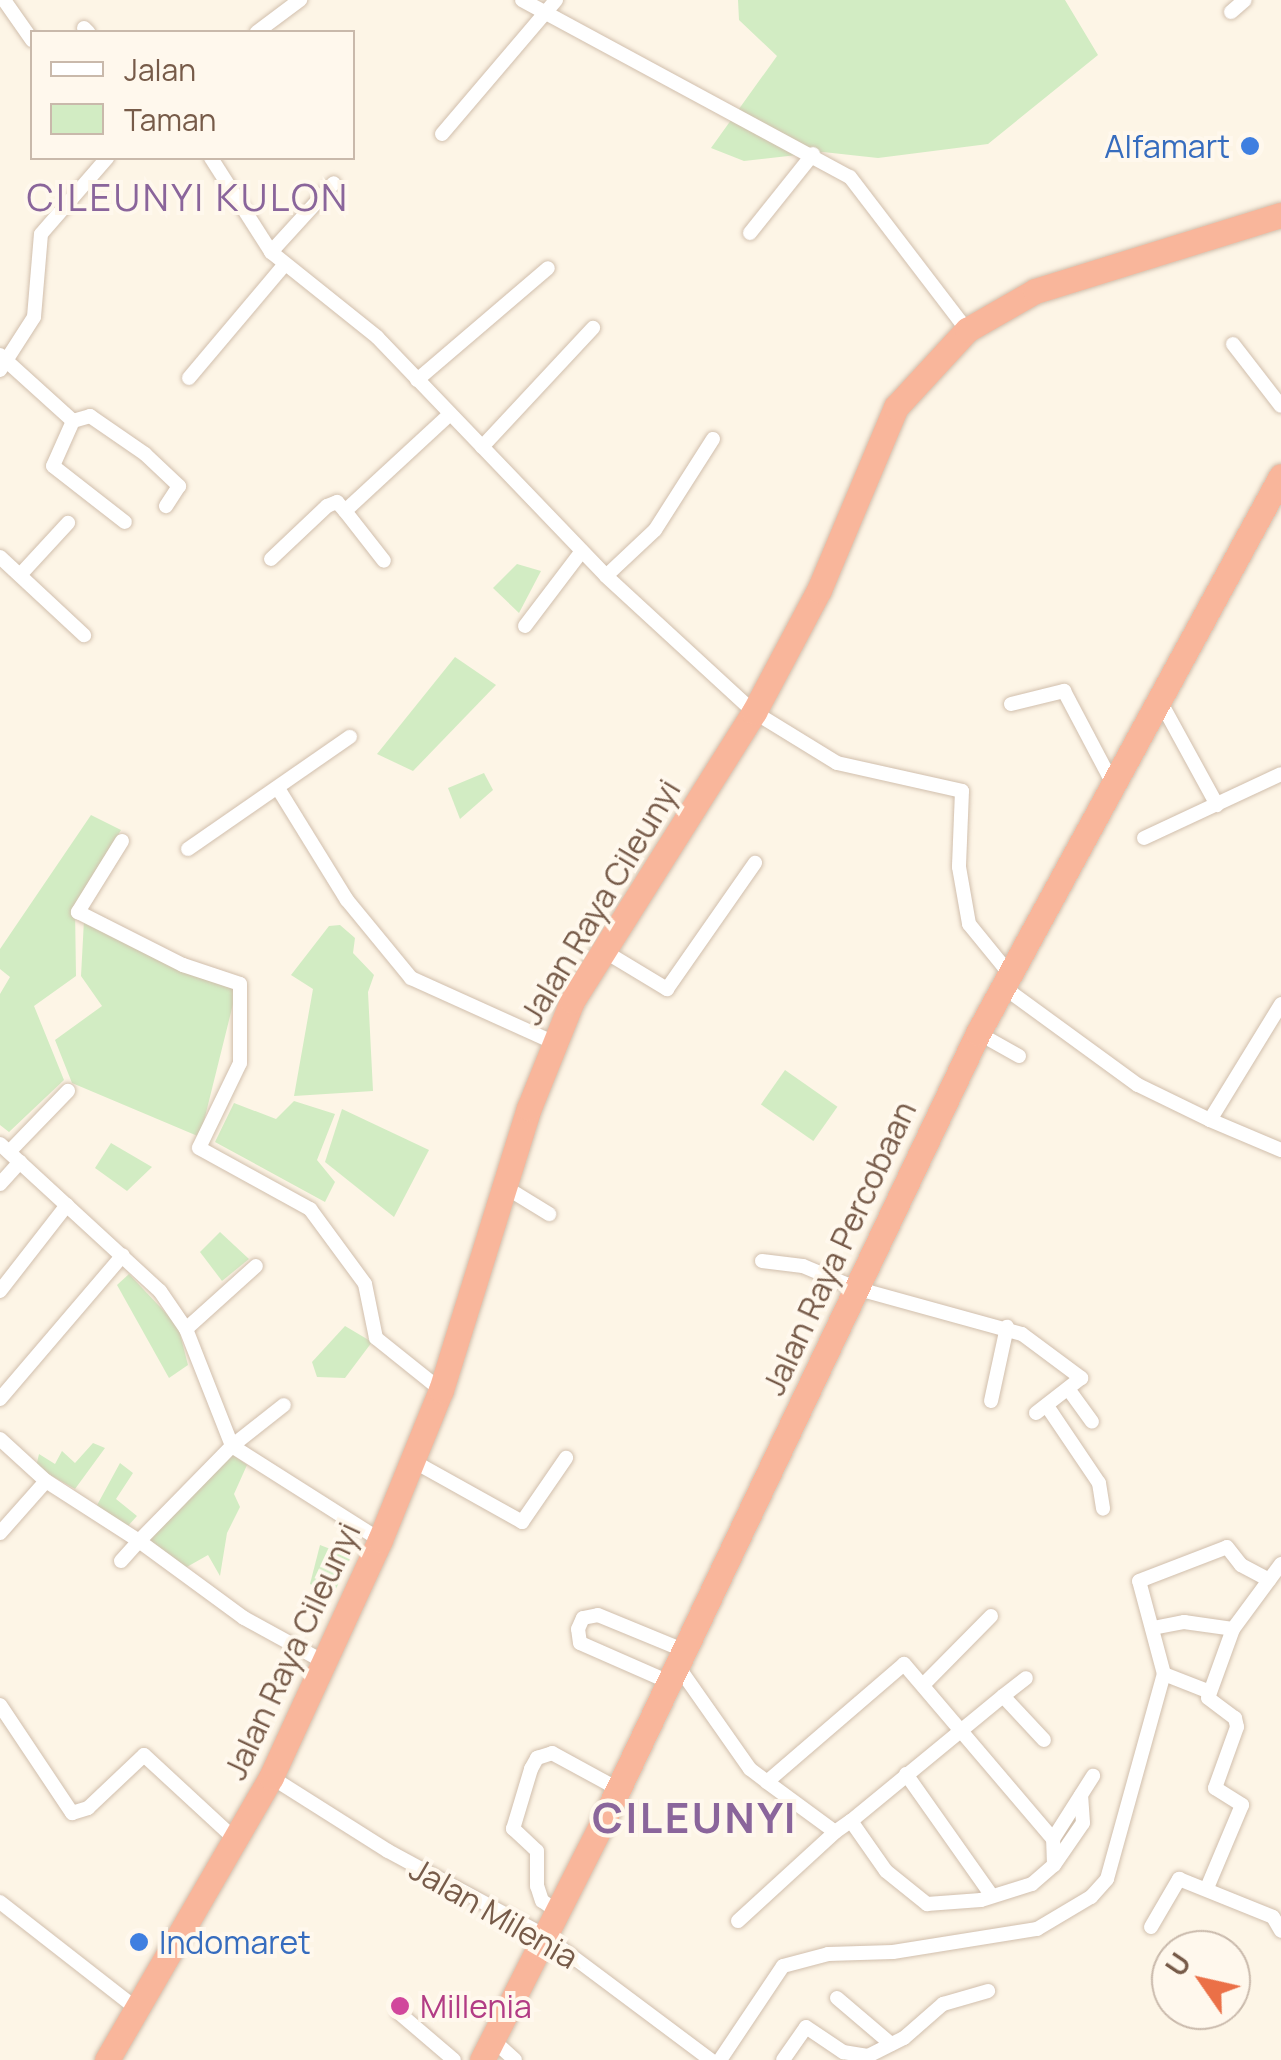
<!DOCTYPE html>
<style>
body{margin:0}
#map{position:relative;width:1281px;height:2060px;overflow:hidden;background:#fdf5e6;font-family:Manrope,sans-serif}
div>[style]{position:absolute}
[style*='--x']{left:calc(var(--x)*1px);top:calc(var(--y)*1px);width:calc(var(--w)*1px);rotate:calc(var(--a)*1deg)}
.green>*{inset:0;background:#d2ecc3;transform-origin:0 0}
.roads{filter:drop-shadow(0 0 2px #d1bfad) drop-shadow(0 0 2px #d1bfad)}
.street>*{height:14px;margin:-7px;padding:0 7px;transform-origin:7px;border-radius:7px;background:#fff}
.highway>*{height:25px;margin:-12.5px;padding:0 12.5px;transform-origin:12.5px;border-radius:12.5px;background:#f9b69b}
.dots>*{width:28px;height:28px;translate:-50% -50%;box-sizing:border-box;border:5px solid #fff8ed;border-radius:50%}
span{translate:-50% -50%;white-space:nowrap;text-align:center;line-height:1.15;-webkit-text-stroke:8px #fff8ed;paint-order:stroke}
.shop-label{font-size:32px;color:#366cbe}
.right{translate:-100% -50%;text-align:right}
.left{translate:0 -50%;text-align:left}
.street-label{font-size:32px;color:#775b49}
.hotel-label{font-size:32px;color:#b23c85}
.quarter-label{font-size:38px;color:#8a659b;letter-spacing:2.5px}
.district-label{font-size:42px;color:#8a659b;font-weight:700;letter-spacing:2.5px}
.legend{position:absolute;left:30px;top:30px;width:325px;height:130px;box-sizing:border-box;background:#fff8ed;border:2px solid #c9b9ab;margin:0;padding:12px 18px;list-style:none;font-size:30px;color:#775b49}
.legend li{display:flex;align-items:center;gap:20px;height:50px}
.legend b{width:50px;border:2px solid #c9b9ab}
.north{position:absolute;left:1151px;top:1930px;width:100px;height:100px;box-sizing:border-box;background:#fff8ed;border:2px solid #c9b9ab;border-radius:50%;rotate:304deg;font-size:28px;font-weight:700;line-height:40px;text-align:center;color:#775b49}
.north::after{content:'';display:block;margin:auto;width:35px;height:45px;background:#eb7047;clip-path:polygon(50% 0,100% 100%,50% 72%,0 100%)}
</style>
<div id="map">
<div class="green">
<i style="clip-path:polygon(738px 0,1065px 0,1098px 55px,988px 144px,878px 158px,823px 152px,744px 161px,711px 148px,777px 56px,739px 20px)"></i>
<i style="clip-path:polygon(517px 564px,541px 571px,519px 613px,493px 588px)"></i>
<i style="clip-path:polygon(455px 657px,496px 685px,413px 771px,377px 754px)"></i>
<i style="clip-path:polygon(484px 773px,493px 790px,460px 819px,448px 788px)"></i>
<i style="clip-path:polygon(91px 815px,121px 830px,75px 908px,76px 976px,34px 1006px,64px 1080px,9px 1132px,0 1125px,0 994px,10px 977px,0 969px,0 949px)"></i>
<i style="clip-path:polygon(84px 920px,238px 984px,200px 1137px,72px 1083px,55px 1040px,102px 1006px,81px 976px)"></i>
<i style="clip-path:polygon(340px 925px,355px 938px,353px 953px,374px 975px,368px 992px,373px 1091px,294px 1096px,313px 989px,291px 975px,329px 926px)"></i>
<i style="left:785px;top:1070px;width:64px;height:42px;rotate:35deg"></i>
<i style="clip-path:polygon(294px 1101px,335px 1114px,317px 1160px,335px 1182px,325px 1202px,215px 1142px,234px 1103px,276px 1119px)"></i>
<i style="clip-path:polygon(342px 1109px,429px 1150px,394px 1217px,325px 1162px)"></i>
<i style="clip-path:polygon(111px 1143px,152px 1167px,127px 1191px,95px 1168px)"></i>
<i style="clip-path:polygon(220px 1232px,249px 1259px,222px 1281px,200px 1252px)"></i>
<i style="clip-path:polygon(129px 1274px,178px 1326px,188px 1365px,169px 1378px,117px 1285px)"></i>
<i style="clip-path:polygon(345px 1326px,372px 1342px,345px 1378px,317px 1377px,312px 1362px)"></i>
<i style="clip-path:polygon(93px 1443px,105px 1448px,75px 1489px,36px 1467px,39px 1454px,55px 1464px,62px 1451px,75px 1463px)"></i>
<i style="clip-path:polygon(229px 1452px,247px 1465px,234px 1494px,240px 1507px,227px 1533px,220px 1576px,208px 1555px,185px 1568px,148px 1540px)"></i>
<i style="clip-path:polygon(120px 1463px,133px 1473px,116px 1499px,137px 1516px,127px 1527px,96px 1507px)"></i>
<i style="clip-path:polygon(320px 1545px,351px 1557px,333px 1595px,310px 1584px)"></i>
</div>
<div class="roads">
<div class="street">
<i style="--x:4;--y:0;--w:49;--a:55"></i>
<i style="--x:522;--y:0;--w:373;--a:28.4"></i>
<i style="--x:850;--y:177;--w:193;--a:52.6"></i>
<i style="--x:1231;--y:12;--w:18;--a:-41"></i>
<i style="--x:84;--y:28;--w:6;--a:45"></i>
<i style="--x:257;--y:32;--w:54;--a:-36.7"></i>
<i style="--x:442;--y:134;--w:176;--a:-49.6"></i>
<i style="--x:211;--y:158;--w:112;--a:57.4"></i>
<i style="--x:271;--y:252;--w:136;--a:38.7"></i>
<i style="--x:377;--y:337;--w:331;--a:46.2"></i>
<i style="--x:606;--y:576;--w:201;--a:42.6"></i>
<i style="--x:754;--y:712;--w:97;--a:31.6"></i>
<i style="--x:837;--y:763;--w:128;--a:12.6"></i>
<i style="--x:962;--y:791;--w:76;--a:92.3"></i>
<i style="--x:959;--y:867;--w:58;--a:80"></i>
<i style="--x:969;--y:924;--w:63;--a:50.8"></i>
<i style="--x:750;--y:233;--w:101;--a:-51.4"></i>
<i style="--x:271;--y:252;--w:93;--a:-47.6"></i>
<i style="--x:1233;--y:344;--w:78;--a:52.3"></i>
<i style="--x:0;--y:355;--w:98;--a:42.1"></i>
<i style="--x:73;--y:421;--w:18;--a:-16"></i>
<i style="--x:90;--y:416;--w:67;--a:34.6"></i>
<i style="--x:145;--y:454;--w:47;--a:43.3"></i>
<i style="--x:179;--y:486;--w:24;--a:123"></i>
<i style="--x:0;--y:370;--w:63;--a:-57.3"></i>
<i style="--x:34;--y:317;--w:83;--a:-85.2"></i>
<i style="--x:41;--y:234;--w:101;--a:-49"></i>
<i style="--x:189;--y:378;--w:149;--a:-49.9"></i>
<i style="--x:417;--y:380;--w:172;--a:-40.5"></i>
<i style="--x:73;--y:421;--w:49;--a:114"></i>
<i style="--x:53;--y:466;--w:91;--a:37.9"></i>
<i style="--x:482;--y:447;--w:163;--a:-47"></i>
<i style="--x:345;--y:511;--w:63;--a:52"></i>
<i style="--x:0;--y:557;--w:115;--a:42.9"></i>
<i style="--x:271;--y:559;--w:77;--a:-43.4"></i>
<i style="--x:327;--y:506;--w:11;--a:-22"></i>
<i style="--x:337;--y:502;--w:12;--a:48"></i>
<i style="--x:345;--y:511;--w:142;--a:-42.7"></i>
<i style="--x:20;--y:575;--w:71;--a:-47.3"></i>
<i style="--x:606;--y:576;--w:67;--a:-43.2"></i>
<i style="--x:655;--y:530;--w:108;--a:-57.5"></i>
<i style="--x:525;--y:626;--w:94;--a:-52.8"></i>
<i style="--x:1159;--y:699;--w:121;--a:61.3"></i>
<i style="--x:1011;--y:704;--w:55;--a:-13.8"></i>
<i style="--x:1064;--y:691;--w:101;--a:62.2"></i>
<i style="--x:279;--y:790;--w:129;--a:58.3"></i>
<i style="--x:347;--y:900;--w:101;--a:50.6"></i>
<i style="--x:411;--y:978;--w:156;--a:24.3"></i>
<i style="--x:1144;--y:838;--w:151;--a:-25"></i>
<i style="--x:122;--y:841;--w:84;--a:121.8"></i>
<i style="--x:78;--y:912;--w:118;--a:26.8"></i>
<i style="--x:183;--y:965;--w:60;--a:18.4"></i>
<i style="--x:240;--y:984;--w:79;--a:90"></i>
<i style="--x:240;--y:1063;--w:94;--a:115.8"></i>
<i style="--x:199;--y:1148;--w:127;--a:28.8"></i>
<i style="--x:310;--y:1209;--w:93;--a:53.7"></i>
<i style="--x:365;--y:1284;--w:55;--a:78.5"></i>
<i style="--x:376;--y:1338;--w:83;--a:38.7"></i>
<i style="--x:188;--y:849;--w:197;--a:-34.7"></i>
<i style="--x:604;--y:951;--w:74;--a:31.1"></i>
<i style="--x:667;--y:989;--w:154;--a:-55.1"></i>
<i style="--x:1002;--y:986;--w:168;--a:36.1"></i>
<i style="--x:1138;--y:1085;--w:80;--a:25.9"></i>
<i style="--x:1210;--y:1120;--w:136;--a:-58.5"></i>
<i style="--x:978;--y:1033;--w:47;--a:29.3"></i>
<i style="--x:1210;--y:1120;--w:77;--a:22.9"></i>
<i style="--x:0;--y:1144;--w:217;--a:42.6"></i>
<i style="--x:160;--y:1291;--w:46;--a:55.6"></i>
<i style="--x:186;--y:1329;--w:126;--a:68.5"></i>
<i style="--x:232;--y:1446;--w:175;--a:32.4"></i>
<i style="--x:9;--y:1152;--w:85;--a:-46"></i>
<i style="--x:0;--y:1184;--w:30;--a:-48"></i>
<i style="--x:505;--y:1187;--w:52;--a:31.5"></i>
<i style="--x:762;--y:1261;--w:41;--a:7"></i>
<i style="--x:803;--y:1266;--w:56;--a:22.9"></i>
<i style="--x:855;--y:1288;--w:173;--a:15.4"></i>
<i style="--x:1022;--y:1334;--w:74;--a:36.7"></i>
<i style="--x:1081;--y:1378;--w:57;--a:142.1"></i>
<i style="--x:0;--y:1291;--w:109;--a:-52.1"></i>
<i style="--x:186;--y:1329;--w:94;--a:-42"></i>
<i style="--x:1069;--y:1390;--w:39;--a:54"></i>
<i style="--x:0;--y:1399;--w:189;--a:-49.5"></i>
<i style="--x:991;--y:1401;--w:76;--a:-77.8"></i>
<i style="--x:1047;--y:1406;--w:93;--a:56"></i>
<i style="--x:1099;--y:1483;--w:26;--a:81"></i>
<i style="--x:0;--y:1439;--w:62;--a:42.4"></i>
<i style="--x:46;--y:1481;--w:111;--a:32.8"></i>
<i style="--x:139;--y:1541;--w:133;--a:-45.6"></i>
<i style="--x:232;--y:1446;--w:66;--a:-38.3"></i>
<i style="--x:413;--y:1461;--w:125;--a:29.2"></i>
<i style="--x:522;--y:1522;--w:78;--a:-55.5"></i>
<i style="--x:0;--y:1533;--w:69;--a:-48.5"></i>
<i style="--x:121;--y:1561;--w:27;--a:-48"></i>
<i style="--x:139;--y:1541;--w:130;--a:36.3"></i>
<i style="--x:244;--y:1618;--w:91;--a:28.8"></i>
<i style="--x:1153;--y:1628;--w:32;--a:-11"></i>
<i style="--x:1184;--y:1622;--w:49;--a:8.1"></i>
<i style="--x:1233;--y:1629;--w:73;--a:109.9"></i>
<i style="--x:1208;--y:1698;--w:34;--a:37"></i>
<i style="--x:1235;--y:1718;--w:9;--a:77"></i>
<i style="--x:1237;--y:1727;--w:65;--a:109.8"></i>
<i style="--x:1215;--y:1788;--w:32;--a:32"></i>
<i style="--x:1242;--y:1805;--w:90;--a:112.9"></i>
<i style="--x:1233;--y:1629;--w:81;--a:-53.6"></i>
<i style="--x:677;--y:1665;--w:127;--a:54.9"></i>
<i style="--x:750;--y:1769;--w:21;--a:37"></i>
<i style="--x:767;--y:1782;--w:84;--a:36.3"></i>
<i style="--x:835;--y:1832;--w:19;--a:-35"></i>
<i style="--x:851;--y:1821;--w:61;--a:55"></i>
<i style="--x:886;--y:1871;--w:53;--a:38.8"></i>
<i style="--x:927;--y:1904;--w:54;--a:-4.2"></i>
<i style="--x:981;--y:1900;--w:53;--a:-17.4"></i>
<i style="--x:1032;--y:1884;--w:29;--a:-41"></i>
<i style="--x:1054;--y:1865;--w:26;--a:-92"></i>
<i style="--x:1053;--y:1839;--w:230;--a:-130.4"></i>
<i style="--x:904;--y:1664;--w:181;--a:139.3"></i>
<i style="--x:1164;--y:1674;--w:96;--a:-105"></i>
<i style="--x:1139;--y:1581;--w:94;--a:-21.1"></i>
<i style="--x:1227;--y:1547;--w:23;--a:52"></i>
<i style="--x:1241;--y:1565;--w:32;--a:28"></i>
<i style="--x:669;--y:1682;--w:97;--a:-156.3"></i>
<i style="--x:580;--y:1643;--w:14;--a:-98"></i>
<i style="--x:578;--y:1629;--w:12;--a:-66"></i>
<i style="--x:583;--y:1618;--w:15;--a:-11"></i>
<i style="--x:598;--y:1615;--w:92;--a:22.4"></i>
<i style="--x:925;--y:1683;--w:94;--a:-45.4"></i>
<i style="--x:1003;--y:1696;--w:29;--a:-38"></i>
<i style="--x:0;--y:1705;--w:130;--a:56.3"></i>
<i style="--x:72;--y:1813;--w:17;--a:-17"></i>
<i style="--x:88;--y:1808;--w:77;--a:-43.4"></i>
<i style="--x:144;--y:1755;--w:125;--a:42.7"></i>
<i style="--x:906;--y:1774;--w:149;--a:54.8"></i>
<i style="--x:271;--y:1777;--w:138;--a:32.3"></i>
<i style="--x:388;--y:1851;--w:179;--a:28.4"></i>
<i style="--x:545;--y:1936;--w:207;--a:36.8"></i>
<i style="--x:851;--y:1821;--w:197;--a:-39.4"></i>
<i style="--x:1003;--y:1696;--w:60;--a:47"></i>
<i style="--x:1053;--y:1839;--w:75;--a:-57.6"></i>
<i style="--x:1054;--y:1865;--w:51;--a:-55.4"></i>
<i style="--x:1083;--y:1823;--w:28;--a:-94"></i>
<i style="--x:0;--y:1902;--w:175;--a:38"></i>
<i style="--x:558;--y:1912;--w:19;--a:-145"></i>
<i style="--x:542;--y:1901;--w:16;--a:-108"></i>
<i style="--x:537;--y:1886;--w:35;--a:-90"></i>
<i style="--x:537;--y:1851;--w:33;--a:-137"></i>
<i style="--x:513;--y:1829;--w:63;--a:-73.3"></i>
<i style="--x:531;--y:1769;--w:13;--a:-61"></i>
<i style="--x:537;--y:1758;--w:16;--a:-18"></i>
<i style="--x:552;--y:1753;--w:75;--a:28.6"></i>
<i style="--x:738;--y:1921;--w:132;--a:-42.5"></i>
<i style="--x:1151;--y:1927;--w:56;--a:-59.7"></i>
<i style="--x:1179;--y:1879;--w:101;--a:22"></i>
<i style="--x:1273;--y:1917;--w:16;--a:60"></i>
<i style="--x:837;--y:1998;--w:71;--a:40.4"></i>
<i style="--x:399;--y:2013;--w:72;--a:40.5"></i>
<i style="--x:494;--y:2041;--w:28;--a:42"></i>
<i style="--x:720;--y:2060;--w:113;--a:-56.2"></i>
<i style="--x:783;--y:1966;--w:47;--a:-14.9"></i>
<i style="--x:828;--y:1954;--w:65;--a:-1.8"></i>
<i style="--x:893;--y:1952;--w:146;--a:-9.1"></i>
<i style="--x:1037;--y:1929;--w:63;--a:-30.7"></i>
<i style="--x:1091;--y:1897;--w:24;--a:-48"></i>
<i style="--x:1107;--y:1879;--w:213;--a:-74.5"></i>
<i style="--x:1164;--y:1674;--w:49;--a:21.4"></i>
<i style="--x:783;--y:2060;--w:40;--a:-55.1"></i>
<i style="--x:806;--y:2027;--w:45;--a:34"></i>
<i style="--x:843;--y:2052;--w:25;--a:9"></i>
<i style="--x:868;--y:2056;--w:40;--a:-26.6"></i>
<i style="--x:904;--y:2038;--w:52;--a:-41.1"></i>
<i style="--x:943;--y:2004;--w:47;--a:-16.1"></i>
</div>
<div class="highway">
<i style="--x:107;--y:2060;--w:327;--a:-59.9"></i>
<i style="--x:271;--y:1777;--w:261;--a:-65.3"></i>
<i style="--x:380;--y:1540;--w:162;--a:-67.9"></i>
<i style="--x:441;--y:1390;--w:295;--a:-72.7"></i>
<i style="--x:529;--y:1108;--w:115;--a:-68.1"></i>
<i style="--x:572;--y:1001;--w:342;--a:-57.8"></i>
<i style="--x:754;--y:712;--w:138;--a:-62"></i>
<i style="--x:819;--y:590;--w:199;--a:-67.2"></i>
<i style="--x:896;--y:407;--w:105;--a:-47.3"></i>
<i style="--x:967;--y:330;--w:78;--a:-29.8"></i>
<i style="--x:1035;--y:291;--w:257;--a:-17.2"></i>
<i style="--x:482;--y:2060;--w:268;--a:-63.1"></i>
<i style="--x:603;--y:1821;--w:873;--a:-64.55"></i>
<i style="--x:978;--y:1033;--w:634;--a:-61.45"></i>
</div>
</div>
<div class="dots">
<i style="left:1250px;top:146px;background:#3f7fe0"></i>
<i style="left:139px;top:1942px;background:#3f7fe0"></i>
<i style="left:400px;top:2006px;background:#d1479c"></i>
</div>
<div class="shop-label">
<span class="right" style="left:1230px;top:146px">Alfamart</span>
<span class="left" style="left:159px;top:1942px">Indomaret</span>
</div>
<div class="street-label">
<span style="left:600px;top:902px;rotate:-59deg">Jalan Raya Cileunyi</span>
<span style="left:839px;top:1248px;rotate:-65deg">Jalan Raya Percobaan</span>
<span style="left:292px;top:1651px;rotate:-65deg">Jalan Raya Cileunyi</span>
<span style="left:494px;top:1913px;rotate:30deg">Jalan Milenia</span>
</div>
<div class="hotel-label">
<span class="left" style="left:420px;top:2006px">Millenia</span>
</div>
<div class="quarter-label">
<span style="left:188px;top:197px">CILEUNYI KULON</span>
</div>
<div class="district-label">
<span style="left:695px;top:1817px">CILEUNYI</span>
</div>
<ul class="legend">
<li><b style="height:12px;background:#fff"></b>Jalan</li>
<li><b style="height:28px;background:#d2ecc3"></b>Taman</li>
</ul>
<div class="north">U</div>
</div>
